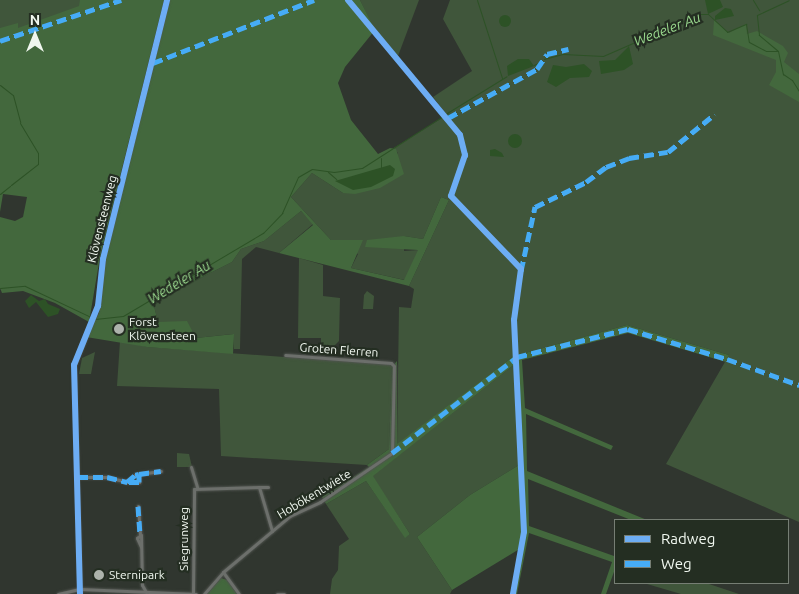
<!DOCTYPE html>
<meta charset="utf-8">
<style>
body{margin:0}
#map{position:relative;width:799px;height:594px;overflow:hidden;background:#30362f;font-family:Ubuntu,sans-serif}
div>[style]{position:absolute}
[style*='--x']{left:calc(var(--x)*1px);top:calc(var(--y)*1px);width:calc(var(--w)*1px);rotate:calc(var(--a)*1deg)}
.green>*{inset:0;background:#40563b}
.forest>*{inset:0;background:#43683d}
.water>*{inset:0;background:#2d5226}
.round{border-radius:50%}
.stream>*{height:1px;margin:-0.5px;padding:0 0.5px;transform-origin:0.5px;border-radius:0.5px;background:#2d5226}
.roads{filter:drop-shadow(0 0 1px #50544f) drop-shadow(0 0 1px #50544f)}
.street>*{height:3px;margin:-1.5px;padding:0 1.5px;transform-origin:1.5px;border-radius:1.5px;background:#6c6f6b}
.quiet>*{height:5px;margin-top:-2.5px;transform-origin:0;background:repeating-linear-gradient(90deg,#46acf6 0 10px,transparent 0 15px)}
.cycleway>*{height:6px;margin:-3px;padding:0 3px;transform-origin:3px;border-radius:3px;background:#6dadf4}
.dots>*{width:14px;height:14px;translate:-50% -50%;box-sizing:border-box;border:2px solid #242e22;border-radius:50%}
span{translate:-50% -50%;white-space:nowrap;text-align:center;line-height:1.15;-webkit-text-stroke:4.5px #242e22;paint-order:stroke}
.street-label{font-size:12px;color:#f0f7ef}
.poi-label{font-size:12px;color:#f0f7ef}
.left{translate:0 -50%;text-align:left}
.water-label{font-size:14px;color:#99d78d;font-style:italic}
.legend{position:absolute;left:614px;top:519px;width:175px;height:65px;box-sizing:border-box;background:#242e22;border:1px solid #767e74;margin:0;padding:6px 9px;list-style:none;font-size:15px;color:#f0f7ef}
.legend li{display:flex;align-items:center;gap:10px;height:25px}
.legend b{width:25px;border:1px solid #767e74}
.north{position:absolute;left:10px;top:10px;width:50px;height:50px;-webkit-text-stroke:4px #242e22;paint-order:stroke;rotate:0deg;font-size:14px;font-weight:700;line-height:20px;text-align:center;color:#f0f7ef}
.north::after{content:'';display:block;margin:auto;width:18px;height:22px;background:#f0f7ef;clip-path:polygon(50% 0,100% 100%,50% 72%,0 100%)}
</style>
<div id="map">
<div class="green">
<i style="clip-path:polygon(0 0,112px 0,0 43px)"></i>
<i style="clip-path:polygon(360px 0,419px 0,398px 56px,372px 25px)"></i>
<i style="clip-path:polygon(450px 0,799px 0,799px 522px,666px 464px,729px 355px,627px 325px,514px 356px,397px 445px,399px 307px,411px 308px,414px 289px,409px 286px,449px 200px,441px 197px,423px 239px,404px 236px,404px 251px,419px 250px,405px 280px,351px 268px,358px 254px,331px 240px,291px 197px,312px 173px,343px 193px,398px 153px,392px 149px,447px 115px,433px 97px,472px 71px,443px 19px)"></i>
<i style="clip-path:polygon(301px 211px,313px 224px,279px 253px,256px 247px,242px 259px,240px 349px,234px 349px,233px 334px,196px 338px,158px 322px,153px 302px,232px 262px,241px 249px,264px 241px)"></i>
<i style="clip-path:polygon(299px 258px,323px 265px,323px 296px,340px 298px,339px 341px,334px 346px,321px 345px,321px 338px,298px 338px)"></i>
<i style="clip-path:polygon(367px 291px,374px 296px,373px 309px,363px 309px,364px 295px)"></i>
<i style="clip-path:polygon(120px 341px,148px 347px,392px 365px,389px 449px,367px 465px,221px 456px,219px 389px,117px 386px)"></i>
<i style="clip-path:polygon(95px 352px,91px 374px,79px 374px,82px 358px)"></i>
<i style="clip-path:polygon(515px 364px,519px 465px,470px 495px,417px 537px,452px 590px,450px 594px,330px 594px,332px 579px,338px 570px,339px 546px,349px 539px,326px 504px,366px 481px,405px 537px,410px 534px,372px 476px)"></i>
<i style="clip-path:polygon(177px 453px,189px 454px,192px 467px,177px 467px)"></i>
<i style="clip-path:polygon(706px 583px,739px 594px,681px 594px,647px 584px)"></i>
</div>
<div class="forest">
<i style="clip-path:polygon(80px 0,164px 0,100px 257px,89px 322px,55px 303px,23px 291px,2px 293px,0 288px,0 217px,15px 221px,23px 217px,27px 197px,3px 194px,0 212px,0 28px,18px 23px,18px 28px,79px 6px)"></i>
<i style="clip-path:polygon(170px 0,360px 0,375px 30px,345px 67px,338px 83px,351px 120px,378px 154px,390px 148px,396px 149px,404px 174px,380px 188px,355px 194px,343px 193px,312px 173px,291px 197px,331px 240px,363px 240px,351px 268px,404px 280px,418px 250px,365px 247px,367px 240px,404px 236px,423px 239px,441px 197px,449px 200px,409px 286px,279px 253px,313px 225px,301px 211px,264px 241px,241px 249px,232px 262px,153px 302px,158px 322px,187px 321px,196px 338px,234px 334px,233px 354px,147px 347px,86px 337px,99px 313px,106px 258px)"></i>
<i style="clip-path:polygon(714px 20px,729px 33px,746px 24px,747px 34px,757px 31px,783px 46px,788px 53px,784px 62px,799px 74px,799px 102px,769px 85px,776px 72px,776px 60px,713px 35px)"></i>
<i style="clip-path:polygon(627px 325px,729px 355px,726px 362px,628px 333px,522px 360px,525px 408px,613px 446px,611px 450px,526px 414px,527px 471px,647px 520px,631px 520px,528px 479px,529px 526px,614px 556px,615px 553px,615px 569px,606px 594px,601px 594px,612px 562px,529px 533px,517px 594px,513px 594px,521px 548px,452px 590px,417px 537px,470px 495px,519px 465px,515px 364px,373px 476px,410px 534px,405px 538px,366px 481px,326px 504px,322px 497px,369px 467px,367px 465px,389px 449px,392px 367px,397px 361px,397px 444px,514px 356px)"></i>
<i style="clip-path:polygon(221px 578px,227px 580px,237px 594px,207px 594px)"></i>
</div>
<div class="water">
<i style="clip-path:polygon(705px 0,720px 0,723px 7px,708px 14px)"></i>
<i style="clip-path:polygon(725px 8px,731px 9px,734px 16px,715px 20px,715px 16px)"></i>
<i class="round" style="left:499px;top:15px;width:12px;height:12px"></i>
<i style="clip-path:polygon(629px 46px,633px 64px,624px 70px,601px 74px,599px 61px,615px 60px)"></i>
<i style="clip-path:polygon(518px 59px,529px 59px,534px 66px,508px 76px,507px 66px)"></i>
<i style="clip-path:polygon(584px 64px,592px 71px,589px 77px,570px 78px,556px 87px,547px 82px,553px 65px,566px 67px)"></i>
<i class="round" style="left:508px;top:134px;width:14px;height:14px"></i>
<i style="clip-path:polygon(495px 149px,502px 153px,504px 157px,490px 156px,490px 150px)"></i>
<i style="clip-path:polygon(390px 165px,395px 169px,393px 176px,371px 187px,353px 190px,335px 181px)"></i>
<i style="clip-path:polygon(31px 295px,39px 301px,45px 299px,48px 304px,60px 309px,58px 314px,48px 317px,36px 302px,29px 308px,25px 301px)"></i>
</div>
<div class="stream">
<i style="--x:477;--y:0;--w:82;--a:72.2"></i>
<i style="--x:753;--y:0;--w:12;--a:59"></i>
<i style="--x:778;--y:51;--w:25;--a:-140"></i>
<i style="--x:759;--y:35;--w:20;--a:-96"></i>
<i style="--x:757;--y:15;--w:35;--a:-25"></i>
<i style="--x:544;--y:59;--w:20;--a:-15"></i>
<i style="--x:563;--y:54;--w:40;--a:2.9"></i>
<i style="--x:603;--y:56;--w:105;--a:-23.6"></i>
<i style="--x:699;--y:14;--w:9;--a:0"></i>
<i style="--x:708;--y:14;--w:26;--a:43"></i>
<i style="--x:727;--y:32;--w:21;--a:-23"></i>
<i style="--x:746;--y:24;--w:18;--a:81"></i>
<i style="--x:749;--y:42;--w:19;--a:28"></i>
<i style="--x:766;--y:51;--w:12;--a:0"></i>
<i style="--x:778;--y:51;--w:24;--a:78"></i>
<i style="--x:783;--y:74;--w:11;--a:34"></i>
<i style="--x:792;--y:80;--w:13;--a:58"></i>
<i style="--x:534;--y:65;--w:7;--a:-27"></i>
<i style="--x:0;--y:85;--w:16;--a:38"></i>
<i style="--x:13;--y:95;--w:28;--a:75"></i>
<i style="--x:447;--y:113;--w:70;--a:-31.7"></i>
<i style="--x:381;--y:158;--w:10;--a:90"></i>
<i style="--x:328;--y:172;--w:11;--a:41"></i>
<i style="--x:11;--y:185;--w:34;--a:-38"></i>
<i style="--x:38;--y:164;--w:11;--a:-90"></i>
<i style="--x:38;--y:153;--w:35;--a:-121"></i>
<i style="--x:0;--y:194;--w:13;--a:-39"></i>
<i style="--x:0;--y:288;--w:25;--a:-5"></i>
<i style="--x:25;--y:286;--w:73;--a:25.2"></i>
<i style="--x:95;--y:319;--w:28;--a:-6"></i>
<i style="--x:123;--y:316;--w:163;--a:-30.7"></i>
<i style="--x:263;--y:233;--w:28;--a:-46"></i>
<i style="--x:282;--y:213;--w:39;--a:-66"></i>
<i style="--x:298;--y:177;--w:16;--a:-30"></i>
<i style="--x:312;--y:169;--w:22;--a:8"></i>
<i style="--x:334;--y:172;--w:28;--a:-8"></i>
<i style="--x:362;--y:168;--w:96;--a:-32.7"></i>
</div>
<div class="roads">
<div class="street">
<i style="--x:191;--y:467;--w:21;--a:73"></i>
<i style="--x:139;--y:474;--w:8;--a:90"></i>
<i style="--x:139;--y:482;--w:12;--a:180"></i>
<i style="--x:127;--y:482;--w:11;--a:-41"></i>
<i style="--x:135;--y:475;--w:4;--a:-14"></i>
<i style="--x:139;--y:474;--w:22;--a:-8"></i>
<i style="--x:78;--y:477;--w:29;--a:0"></i>
<i style="--x:107;--y:477;--w:21;--a:14"></i>
<i style="--x:259;--y:487;--w:9;--a:0"></i>
<i style="--x:138;--y:506;--w:29;--a:86"></i>
<i style="--x:141;--y:547;--w:10;--a:-114"></i>
<i style="--x:137;--y:538;--w:5;--a:-37"></i>
<i style="--x:141;--y:535;--w:50;--a:88.9"></i>
<i style="--x:142;--y:585;--w:8;--a:60"></i>
<i style="--x:223;--y:572;--w:27;--a:54"></i>
<i style="--x:193;--y:593;--w:104;--a:-89.4"></i>
<i style="--x:194;--y:489;--w:65;--a:-1.8"></i>
<i style="--x:259;--y:487;--w:46;--a:73.5"></i>
<i style="--x:58;--y:594;--w:23;--a:-13"></i>
<i style="--x:80;--y:589;--w:116;--a:2.5"></i>
<i style="--x:80;--y:594;--w:229;--a:-91.5"></i>
<i style="--x:74;--y:365;--w:64;--a:-67.9"></i>
<i style="--x:98;--y:306;--w:47;--a:-83.9"></i>
<i style="--x:103;--y:259;--w:267;--a:-76.1"></i>
<i style="--x:204;--y:594;--w:29;--a:-49"></i>
<i style="--x:223;--y:572;--w:87;--a:-39.9"></i>
<i style="--x:290;--y:516;--w:33;--a:-25"></i>
<i style="--x:320;--y:502;--w:87;--a:-34.2"></i>
<i style="--x:392;--y:453;--w:87;--a:-88.7"></i>
<i style="--x:394;--y:366;--w:4;--a:-135"></i>
<i style="--x:391;--y:363;--w:106;--a:-175.7"></i>
<i style="--x:277;--y:594;--w:7;--a:0"></i>
</div>
</div>
<div class="quiet">
<i style="--x:0;--y:41;--w:128;--a:-18.7"></i>
<i style="--x:153;--y:63;--w:173;--a:-21.4"></i>
<i style="--x:448;--y:118;--w:102;--a:-28.8"></i>
<i style="--x:537;--y:69;--w:18;--a:-56"></i>
<i style="--x:547;--y:54;--w:22;--a:-13"></i>
<i style="--x:521;--y:271;--w:66;--a:-77.7"></i>
<i style="--x:535;--y:207;--w:57;--a:-26.1"></i>
<i style="--x:586;--y:182;--w:25;--a:-37"></i>
<i style="--x:606;--y:167;--w:25;--a:-21"></i>
<i style="--x:629;--y:158;--w:39;--a:-9"></i>
<i style="--x:668;--y:152;--w:60;--a:-39"></i>
<i style="--x:392;--y:453;--w:158;--a:-37.5"></i>
<i style="--x:517;--y:357;--w:114;--a:-14.2"></i>
<i style="--x:628;--y:329;--w:103;--a:16.9"></i>
<i style="--x:727;--y:359;--w:77;--a:19.9"></i>
<i style="--x:139;--y:474;--w:8;--a:90"></i>
<i style="--x:139;--y:482;--w:12;--a:180"></i>
<i style="--x:127;--y:482;--w:11;--a:-41"></i>
<i style="--x:135;--y:475;--w:4;--a:-14"></i>
<i style="--x:139;--y:474;--w:22;--a:-8"></i>
<i style="--x:78;--y:477;--w:29;--a:0"></i>
<i style="--x:107;--y:477;--w:21;--a:14"></i>
<i style="--x:138;--y:506;--w:29;--a:86"></i>
</div>
<div class="cycleway">
<i style="--x:348;--y:0;--w:175;--a:50.3"></i>
<i style="--x:460;--y:135;--w:21;--a:76"></i>
<i style="--x:465;--y:155;--w:43;--a:108.9"></i>
<i style="--x:451;--y:196;--w:101;--a:46.2"></i>
<i style="--x:521;--y:269;--w:51;--a:97.8"></i>
<i style="--x:514;--y:320;--w:212;--a:87.3"></i>
<i style="--x:524;--y:532;--w:63;--a:100.1"></i>
<i style="--x:80;--y:594;--w:229;--a:-91.5"></i>
<i style="--x:74;--y:365;--w:64;--a:-67.9"></i>
<i style="--x:98;--y:306;--w:47;--a:-83.9"></i>
<i style="--x:103;--y:259;--w:267;--a:-76.1"></i>
</div>
<div class="dots">
<i style="left:119px;top:329px;background:#adb3ac"></i>
<i style="left:99px;top:575px;background:#adb3ac"></i>
</div>
<div class="street-label">
<span style="left:102px;top:219px;rotate:-76deg">Klövensteenweg</span>
<span style="left:339px;top:350px;rotate:4deg">Groten Flerren</span>
<span style="left:314px;top:494px;rotate:-31deg">Hobökentwiete</span>
<span style="left:184px;top:539px;rotate:-90deg">Siegrunweg</span>
</div>
<div class="poi-label">
<span class="left" style="left:129px;top:329px">Forst<br>Klövensteen</span>
<span class="left" style="left:109px;top:575px">Sternipark</span>
</div>
<div class="water-label">
<span style="left:667px;top:29px;rotate:-21deg">Wedeler Au</span>
<span style="left:179px;top:282px;rotate:-31deg">Wedeler Au</span>
</div>
<ul class="legend">
<li><b style="height:6px;background:#6dadf4"></b>Radweg</li>
<li><b style="height:6px;background:#46acf6"></b>Weg</li>
</ul>
<div class="north">N</div>
</div>
